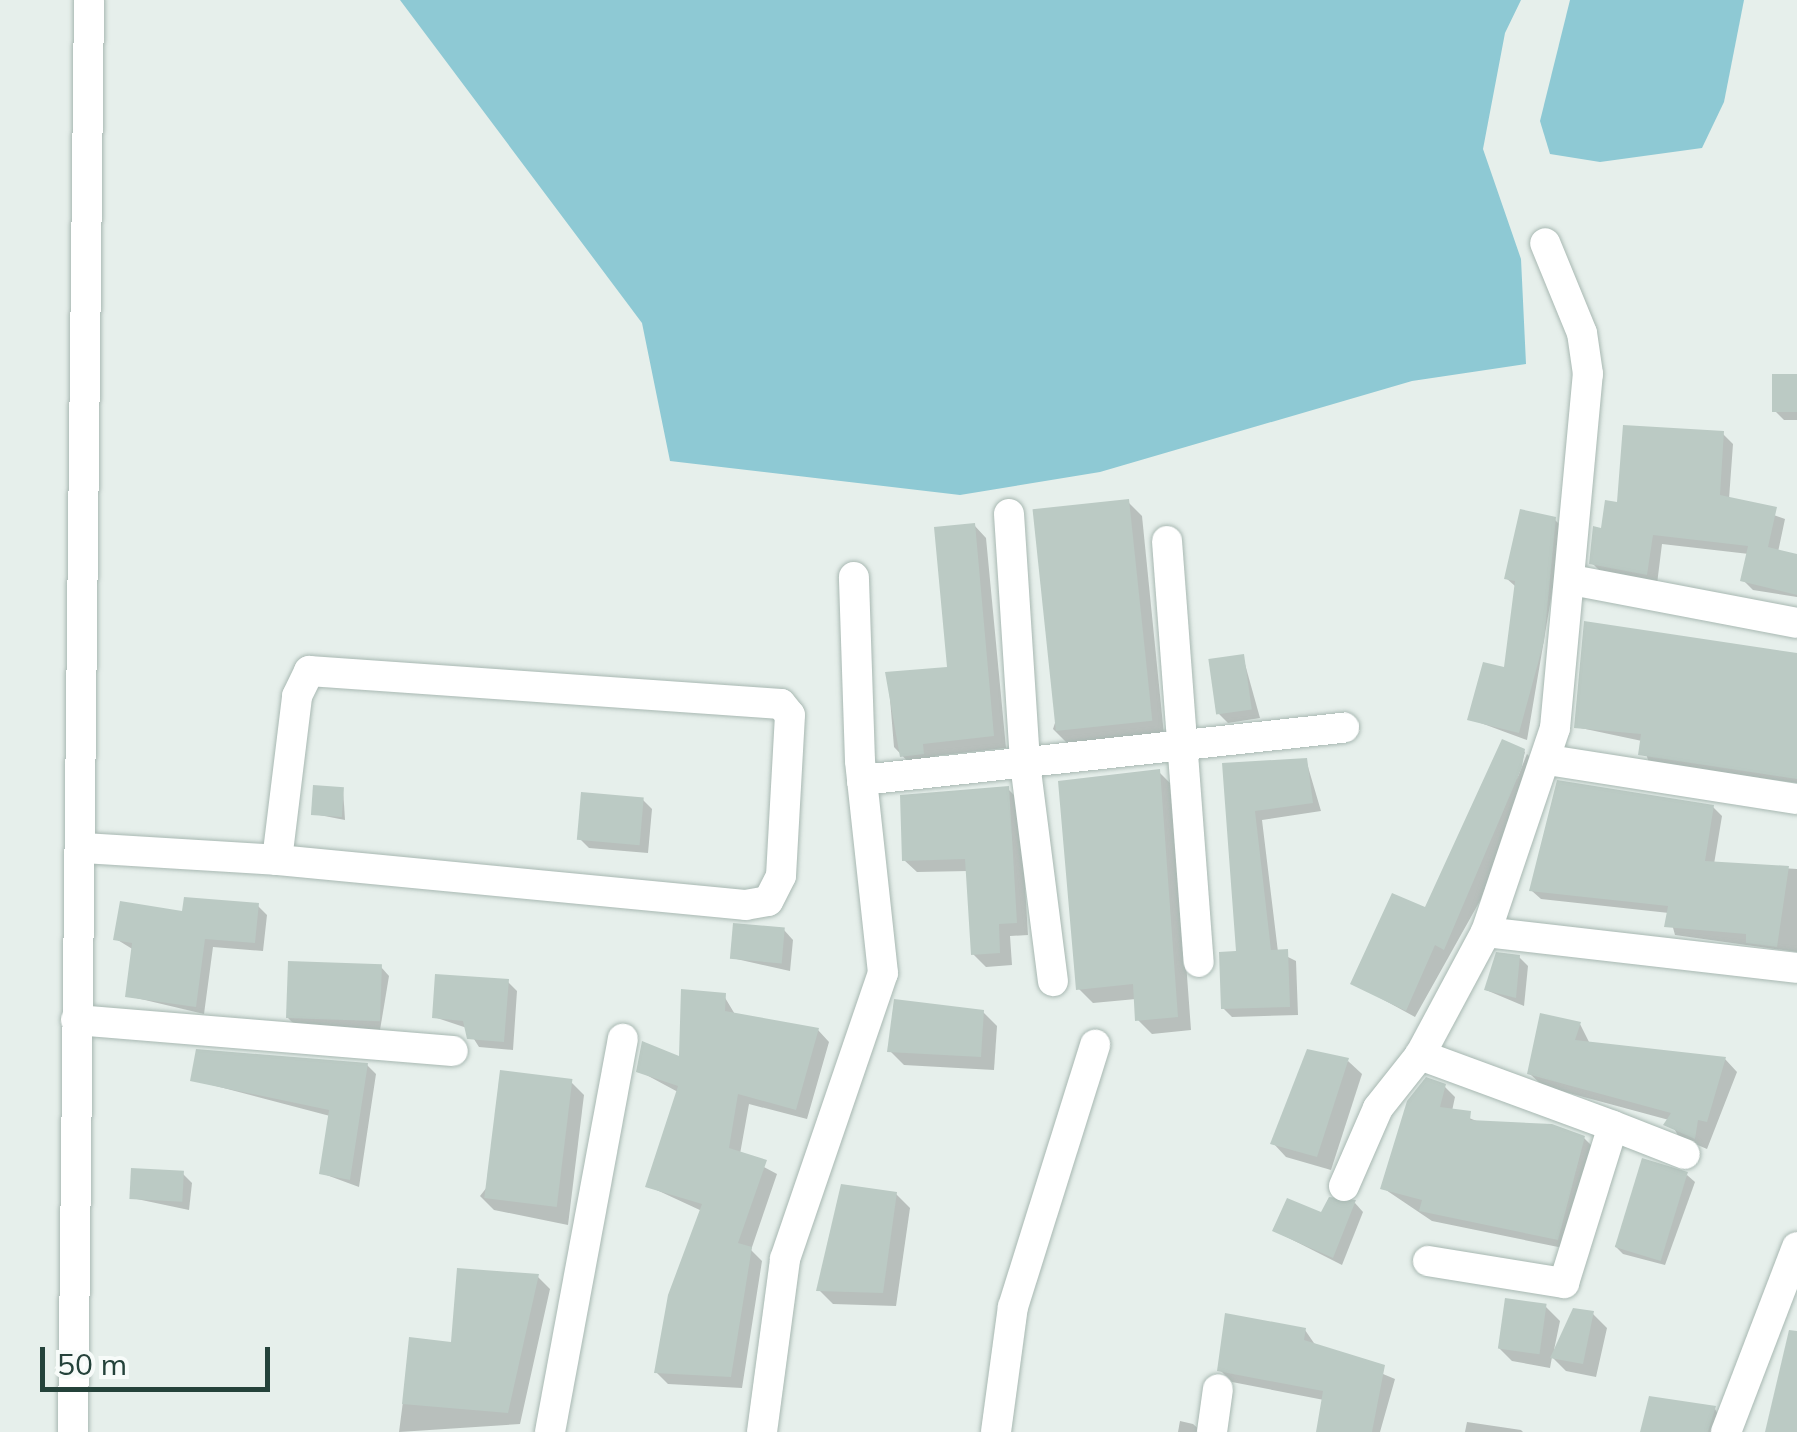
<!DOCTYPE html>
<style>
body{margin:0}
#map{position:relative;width:1797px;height:1432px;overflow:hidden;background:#e6efeb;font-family:Mulish,sans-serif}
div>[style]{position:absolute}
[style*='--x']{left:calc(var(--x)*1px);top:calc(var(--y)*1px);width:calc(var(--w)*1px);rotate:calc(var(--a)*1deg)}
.water>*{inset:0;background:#8ec9d4}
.shadow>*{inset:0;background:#0003}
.building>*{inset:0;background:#bbcac4;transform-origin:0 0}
.roads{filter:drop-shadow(0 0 2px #a8b8b2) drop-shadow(0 0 2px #a8b8b2)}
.street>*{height:30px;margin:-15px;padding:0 15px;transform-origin:15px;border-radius:15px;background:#fff}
span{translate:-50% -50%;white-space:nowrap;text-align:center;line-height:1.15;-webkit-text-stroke:9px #f7fbf9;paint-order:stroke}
.scale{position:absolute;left:40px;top:1347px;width:230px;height:45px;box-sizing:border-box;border:5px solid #24423a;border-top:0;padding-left:12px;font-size:30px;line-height:35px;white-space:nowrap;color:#24423a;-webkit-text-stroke:8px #f7fbf9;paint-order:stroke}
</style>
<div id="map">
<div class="water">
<i style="clip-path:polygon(400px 0,1521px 0,1505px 33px,1483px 149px,1521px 259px,1526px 364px,1412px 381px,1100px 472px,960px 495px,670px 461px,642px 323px)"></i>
<i style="clip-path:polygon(1570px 0,1744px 0,1724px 102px,1702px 148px,1600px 162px,1550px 154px,1540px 121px)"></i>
</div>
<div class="shadow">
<i style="clip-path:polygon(1797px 376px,1797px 420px,1784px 420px,1775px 411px)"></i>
<i style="clip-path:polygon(1723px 434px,1733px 444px,1729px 499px,1785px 519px,1778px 552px,1797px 557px,1797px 597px,1753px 590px,1743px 580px,1749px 554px,1662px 544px,1657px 584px,1602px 573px,1592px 563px,1620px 505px)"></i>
<i style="clip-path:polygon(1128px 502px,1142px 516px,1164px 735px,1067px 743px,1053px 729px)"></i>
<i style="clip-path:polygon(1555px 520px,1563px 528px,1527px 740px,1470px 719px,1506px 670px,1515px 586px,1506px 578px)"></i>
<i style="clip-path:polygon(974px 525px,986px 538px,1006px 748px,935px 756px,936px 766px,915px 769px,894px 747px,888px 675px,950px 669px)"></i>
<i style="clip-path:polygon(1243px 657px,1260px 718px,1228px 723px,1219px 714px)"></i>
<i style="clip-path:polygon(1797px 657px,1797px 783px,1649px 763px,1642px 741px,1576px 727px)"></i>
<i style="clip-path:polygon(1503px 742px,1525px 752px,1517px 779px,1527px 754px,1533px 760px,1530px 776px,1481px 899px,1415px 1017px,1353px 983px,1393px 896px,1426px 911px)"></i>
<i style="clip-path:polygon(1306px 760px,1321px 811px,1262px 820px,1278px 952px,1296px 961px,1298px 1015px,1232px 1017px,1223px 1008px,1239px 953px,1225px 765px)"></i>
<i style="clip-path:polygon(1159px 772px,1173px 786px,1191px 1030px,1152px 1034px,1138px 1020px,1136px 999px,1093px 1003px,1079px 989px)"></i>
<i style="clip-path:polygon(343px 789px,345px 820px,314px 814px)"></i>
<i style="clip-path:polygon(1008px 789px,1020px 801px,1028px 935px,1010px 936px,1012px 965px,986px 967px,973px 954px,968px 871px,917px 872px,904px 860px)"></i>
<i style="clip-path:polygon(643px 800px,652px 809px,648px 853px,589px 848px,580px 839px)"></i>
<i style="clip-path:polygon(1713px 807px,1722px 816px,1714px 864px,1797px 869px,1797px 952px,1675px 935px,1669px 913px,1541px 899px,1532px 891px)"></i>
<i style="clip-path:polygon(258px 906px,267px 915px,263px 951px,213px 947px,204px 1014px,128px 996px,134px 950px,116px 939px,185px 914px)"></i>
<i style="clip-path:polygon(784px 930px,793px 940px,790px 971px,732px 958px)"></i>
<i style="clip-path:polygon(1519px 957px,1528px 966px,1524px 1006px,1486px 990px)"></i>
<i style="clip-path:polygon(381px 967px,389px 976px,380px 1030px,296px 1026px,287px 1017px)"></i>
<i style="clip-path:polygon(508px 982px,517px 991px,513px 1050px,479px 1047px,467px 1028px,434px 1017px)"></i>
<i style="clip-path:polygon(724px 996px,736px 1016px,818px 1030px,829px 1042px,807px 1119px,749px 1104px,740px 1154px,777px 1174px,751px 1250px,762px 1261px,742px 1388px,668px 1384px,656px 1372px,702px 1211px,648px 1186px,678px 1092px,639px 1071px,682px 1059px)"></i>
<i style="clip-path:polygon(983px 1012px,997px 1026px,994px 1070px,904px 1065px,890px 1051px)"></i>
<i style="clip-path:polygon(1580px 1024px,1590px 1044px,1725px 1059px,1737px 1072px,1707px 1149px,1679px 1137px,1669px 1120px,1543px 1086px,1530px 1074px)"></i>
<i style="clip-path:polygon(1348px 1061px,1362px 1074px,1331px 1170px,1286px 1157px,1273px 1143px)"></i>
<i style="clip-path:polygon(367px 1065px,376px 1074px,359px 1187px,321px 1173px,330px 1116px,193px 1080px)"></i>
<i style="clip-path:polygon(570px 1081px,584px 1095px,568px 1225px,494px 1210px,480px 1196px)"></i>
<i style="clip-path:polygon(1445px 1087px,1455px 1097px,1452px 1111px,1479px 1122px,1584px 1138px,1594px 1148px,1568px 1249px,1432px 1221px,1383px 1188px)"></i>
<i style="clip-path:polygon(183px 1174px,192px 1183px,189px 1210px,132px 1198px)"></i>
<i style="clip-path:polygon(1687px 1175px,1695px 1182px,1665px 1265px,1623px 1254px,1615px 1246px)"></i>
<i style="clip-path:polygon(896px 1194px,910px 1208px,896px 1306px,833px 1304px,819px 1290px)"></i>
<i style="clip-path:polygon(1355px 1203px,1363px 1212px,1342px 1265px,1275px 1231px)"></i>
<i style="clip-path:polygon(538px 1277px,550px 1289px,520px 1424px,399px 1432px,411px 1340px,454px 1344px)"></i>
<i style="clip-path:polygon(1546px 1307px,1560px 1321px,1554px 1350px,1593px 1314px,1607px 1328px,1596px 1377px,1566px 1371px,1552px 1357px,1550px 1368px,1512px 1361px,1498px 1347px)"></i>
<i style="clip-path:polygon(1305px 1330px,1316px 1346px,1395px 1379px,1380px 1432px,1318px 1432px,1324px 1400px,1232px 1382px,1220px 1370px)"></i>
<i style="clip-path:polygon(1715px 1409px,1728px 1432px,1643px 1432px)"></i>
<i style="clip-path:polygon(1180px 1421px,1193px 1424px,1202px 1432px,1178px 1432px)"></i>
<i style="clip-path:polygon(1467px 1422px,1521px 1430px,1523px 1432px,1465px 1432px)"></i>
</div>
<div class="building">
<i style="left:1772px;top:374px;width:25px;height:38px"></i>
<i style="clip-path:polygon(1623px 425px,1724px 431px,1720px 495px,1777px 507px,1768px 547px,1797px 554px,1797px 595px,1740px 581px,1748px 546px,1653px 535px,1647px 575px,1589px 564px,1593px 526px,1601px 528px,1605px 500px,1617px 502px)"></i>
<i style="left:1129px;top:499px;width:223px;height:97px;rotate:84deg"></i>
<i style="clip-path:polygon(1520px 509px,1556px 517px,1544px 641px,1519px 733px,1467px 720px,1483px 662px,1504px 667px,1515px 581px,1504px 579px)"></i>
<i style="clip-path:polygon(975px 523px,994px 736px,923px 744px,924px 754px,900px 757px,885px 672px,947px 667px,934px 527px)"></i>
<i style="clip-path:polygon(1584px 621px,1797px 653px,1797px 779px,1638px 755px,1641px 734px,1574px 728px)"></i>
<i style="left:1244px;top:654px;width:56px;height:36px;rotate:82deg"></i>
<i style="clip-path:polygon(1502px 739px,1525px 749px,1522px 767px,1444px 950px,1435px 945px,1406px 1011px,1350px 984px,1392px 893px,1425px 907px)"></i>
<i style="clip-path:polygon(1307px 758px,1313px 803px,1255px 811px,1271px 950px,1288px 949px,1290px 1007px,1221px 1009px,1219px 952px,1236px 951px,1222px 763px)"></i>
<i style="clip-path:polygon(1160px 769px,1178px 1017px,1135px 1021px,1133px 984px,1076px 990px,1058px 781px)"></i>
<i style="clip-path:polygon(1557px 780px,1714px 805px,1705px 861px,1789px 866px,1777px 947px,1746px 943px,1746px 934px,1664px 927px,1668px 906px,1529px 891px)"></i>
<i style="left:313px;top:785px;width:31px;height:30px;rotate:4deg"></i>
<i style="clip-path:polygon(1009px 786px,1017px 923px,999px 924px,1000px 953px,971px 955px,965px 859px,902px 861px,900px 795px)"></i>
<i style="left:581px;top:792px;width:63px;height:48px;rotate:5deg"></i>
<i style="clip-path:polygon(184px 897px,259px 903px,255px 943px,205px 939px,196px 1007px,125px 997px,132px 943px,113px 940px,120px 901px,182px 911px)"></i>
<i style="left:733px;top:923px;width:52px;height:36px;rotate:5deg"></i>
<i style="clip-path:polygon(1496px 952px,1520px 955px,1516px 998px,1484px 990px)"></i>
<i style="left:288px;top:961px;width:94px;height:57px;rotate:2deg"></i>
<i style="clip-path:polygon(435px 974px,509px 979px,504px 1042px,467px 1039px,463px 1021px,432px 1018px)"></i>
<i style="clip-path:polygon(681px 989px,726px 993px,725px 1011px,819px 1028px,796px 1110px,738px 1094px,729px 1148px,767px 1160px,738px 1243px,752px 1247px,731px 1377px,654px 1373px,668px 1295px,702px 1204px,645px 1187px,678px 1086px,636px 1072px,642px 1041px,679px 1056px)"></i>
<i style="clip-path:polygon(894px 999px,984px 1010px,981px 1057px,887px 1052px)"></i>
<i style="clip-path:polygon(1540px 1013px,1581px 1022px,1575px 1040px,1726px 1057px,1707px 1122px,1698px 1120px,1695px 1139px,1663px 1125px,1671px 1113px,1527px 1074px)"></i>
<i style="clip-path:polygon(196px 1049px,368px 1063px,350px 1180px,319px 1174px,329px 1110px,190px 1081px)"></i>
<i style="clip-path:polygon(1307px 1049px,1349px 1058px,1317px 1157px,1270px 1144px)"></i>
<i style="left:500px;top:1070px;width:73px;height:129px;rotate:7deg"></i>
<i style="clip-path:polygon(1426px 1077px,1446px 1084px,1440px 1107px,1471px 1111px,1470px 1120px,1552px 1124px,1585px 1136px,1558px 1240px,1419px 1211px,1422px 1200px,1380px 1189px,1407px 1101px)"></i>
<i style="left:1642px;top:1158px;width:48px;height:93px;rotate:17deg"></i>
<i style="left:131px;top:1168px;width:53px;height:31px;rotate:3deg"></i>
<i style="clip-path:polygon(841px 1184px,897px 1192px,883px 1293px,816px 1291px)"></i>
<i style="clip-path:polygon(1329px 1197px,1356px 1200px,1333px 1258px,1272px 1231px,1287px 1198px,1321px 1212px)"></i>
<i style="clip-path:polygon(457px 1268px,539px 1274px,508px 1413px,402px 1404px,409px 1337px,451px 1342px)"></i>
<i style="left:1505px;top:1298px;width:42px;height:51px;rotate:8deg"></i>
<i style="clip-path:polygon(1573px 1308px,1594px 1311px,1583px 1364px,1550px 1358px)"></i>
<i style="clip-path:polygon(1225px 1313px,1306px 1328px,1304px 1340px,1385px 1365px,1372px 1432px,1316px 1432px,1323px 1391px,1217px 1371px)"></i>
<i style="clip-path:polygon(1789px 1330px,1797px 1331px,1797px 1432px,1765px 1432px)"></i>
<i style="clip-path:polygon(1649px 1396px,1716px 1406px,1708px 1432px,1640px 1432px)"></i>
</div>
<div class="roads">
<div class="street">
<i style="--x:1009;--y:514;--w:250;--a:86.3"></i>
<i style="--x:1025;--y:763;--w:220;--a:82.7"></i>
<i style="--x:1167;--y:541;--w:422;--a:85.7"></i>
<i style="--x:1572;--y:580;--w:229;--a:10.8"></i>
<i style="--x:309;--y:671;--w:473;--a:4"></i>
<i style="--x:781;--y:704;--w:14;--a:51"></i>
<i style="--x:790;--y:715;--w:161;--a:93.2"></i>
<i style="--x:781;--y:876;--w:28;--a:117"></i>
<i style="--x:768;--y:901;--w:23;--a:170"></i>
<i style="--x:745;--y:905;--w:470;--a:-174.5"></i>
<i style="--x:277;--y:860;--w:165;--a:-83"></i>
<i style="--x:297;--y:696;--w:28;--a:-64"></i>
<i style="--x:1548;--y:760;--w:252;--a:8.9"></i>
<i style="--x:862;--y:780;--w:485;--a:-6.2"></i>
<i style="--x:82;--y:848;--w:195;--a:3.5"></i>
<i style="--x:1486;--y:932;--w:313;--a:6.6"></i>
<i style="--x:76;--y:1020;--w:378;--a:4.7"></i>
<i style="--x:1613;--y:1126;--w:77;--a:21.3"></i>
<i style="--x:1344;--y:1186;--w:85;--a:-66.4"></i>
<i style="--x:1378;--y:1108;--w:68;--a:-51.6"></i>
<i style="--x:1428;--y:1261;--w:138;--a:9.2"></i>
<i style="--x:1564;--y:1283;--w:164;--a:-72.7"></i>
<i style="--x:1613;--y:1126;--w:206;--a:-159.8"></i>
<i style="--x:1420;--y:1055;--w:140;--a:-61.8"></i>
<i style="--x:1486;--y:932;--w:215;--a:-71.3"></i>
<i style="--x:1555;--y:728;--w:356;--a:-84.7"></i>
<i style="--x:1588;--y:374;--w:41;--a:-98.3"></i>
<i style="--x:1582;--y:333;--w:97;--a:-112.3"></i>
<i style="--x:73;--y:1432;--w:1432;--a:-89.36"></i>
<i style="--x:550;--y:1432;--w:400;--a:-79.5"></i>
<i style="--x:762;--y:1432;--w:175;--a:-82.4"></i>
<i style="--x:785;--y:1259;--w:302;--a:-71.1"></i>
<i style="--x:883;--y:973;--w:213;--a:-96.2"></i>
<i style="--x:860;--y:761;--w:184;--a:-91.9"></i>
<i style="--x:996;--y:1432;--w:126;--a:-82.3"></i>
<i style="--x:1013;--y:1307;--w:275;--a:-72.6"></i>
<i style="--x:1212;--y:1432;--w:43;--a:-82.1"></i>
<i style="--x:1726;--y:1432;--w:198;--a:-69"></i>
</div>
</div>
<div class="scale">50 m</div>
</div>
